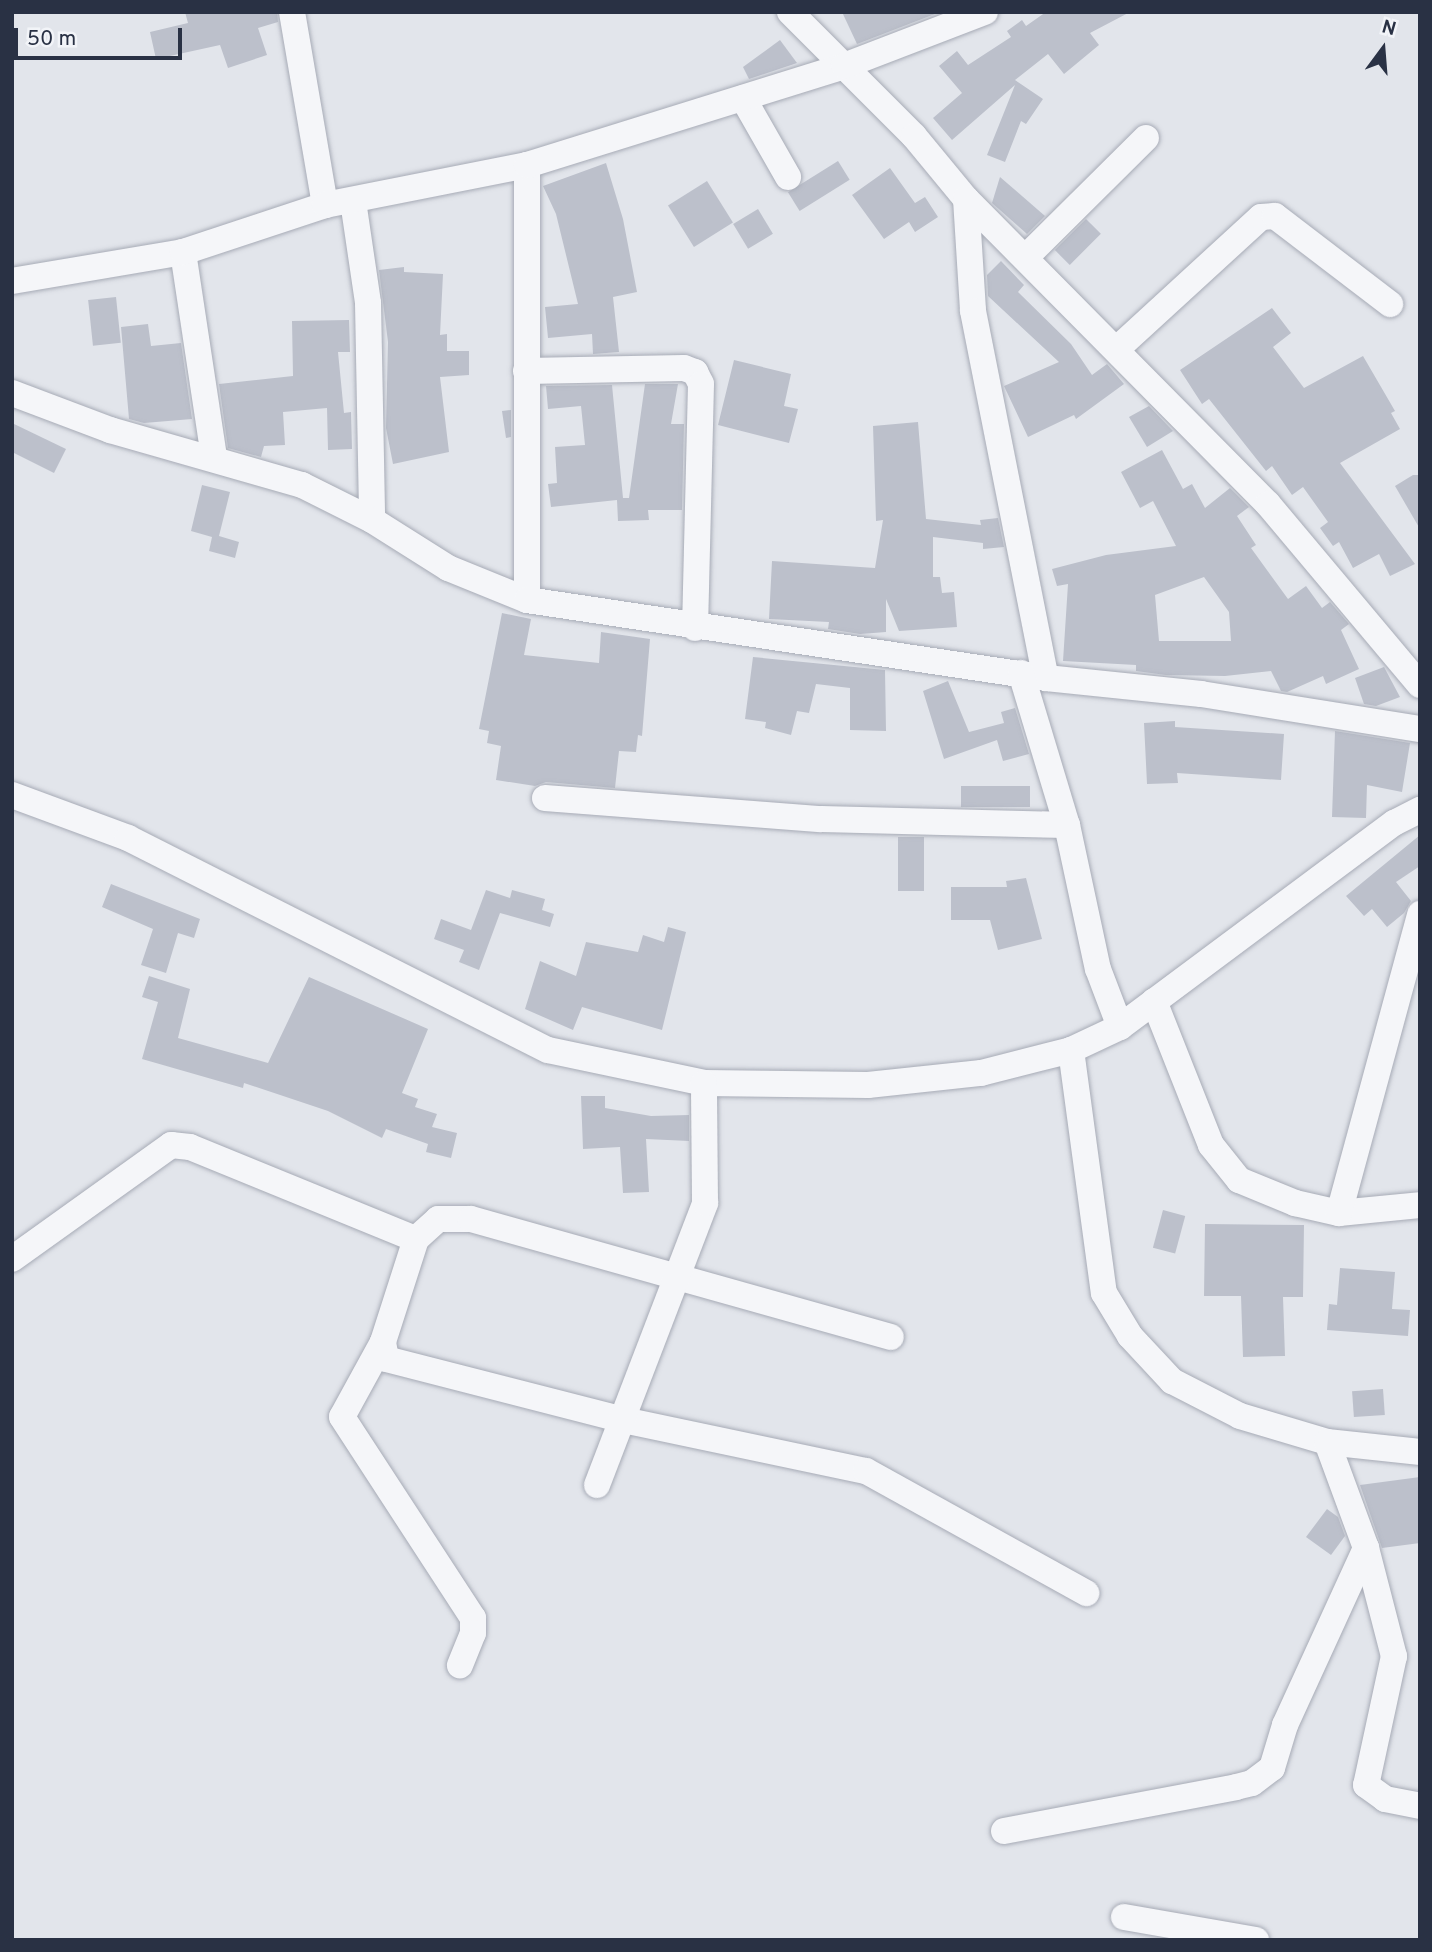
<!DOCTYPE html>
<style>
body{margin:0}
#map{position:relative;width:1432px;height:1952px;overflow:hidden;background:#e2e5eb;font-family:Overpass,sans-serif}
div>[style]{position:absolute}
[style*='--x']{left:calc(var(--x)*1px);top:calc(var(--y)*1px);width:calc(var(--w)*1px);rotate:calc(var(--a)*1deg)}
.building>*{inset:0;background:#bcc0cb;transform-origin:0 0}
.roads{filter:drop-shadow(0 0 2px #a7abb6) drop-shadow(0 0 2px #a7abb6)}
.minor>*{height:26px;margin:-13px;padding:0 13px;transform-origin:13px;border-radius:13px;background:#f5f6f9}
span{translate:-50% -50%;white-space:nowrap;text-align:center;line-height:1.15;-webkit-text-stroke:6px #f2f4f8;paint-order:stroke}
.frame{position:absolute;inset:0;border:14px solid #293144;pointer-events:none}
.north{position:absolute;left:1348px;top:14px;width:70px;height:70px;-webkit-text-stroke:5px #f2f4f8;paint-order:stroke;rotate:16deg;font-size:19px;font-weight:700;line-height:28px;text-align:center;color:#293144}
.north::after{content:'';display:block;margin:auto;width:24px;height:32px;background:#293144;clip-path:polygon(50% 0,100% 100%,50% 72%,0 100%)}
.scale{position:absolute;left:14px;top:28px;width:168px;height:32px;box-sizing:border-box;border:4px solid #293144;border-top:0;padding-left:9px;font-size:21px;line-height:24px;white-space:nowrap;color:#293144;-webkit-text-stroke:5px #f2f4f8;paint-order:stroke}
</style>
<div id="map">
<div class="building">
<i style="clip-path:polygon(185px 12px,277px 12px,278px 22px,258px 28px,267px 55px,228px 68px,220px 45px,156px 59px,150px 32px,188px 23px)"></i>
<i style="clip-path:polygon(842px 12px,940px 12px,857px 44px)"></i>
<i style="clip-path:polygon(1046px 12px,1130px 12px,1090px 33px,1099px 45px,1064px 74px,1048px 54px,1015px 80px,1043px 99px,1026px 124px,1021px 121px,1005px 162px,987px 155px,1015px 85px,952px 140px,933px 118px,962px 93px,939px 66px,957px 51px,968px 65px,1011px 37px,1007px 31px,1022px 20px,1026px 26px)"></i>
<i style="clip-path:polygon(780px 40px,797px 63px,749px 79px,743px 67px)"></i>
<i style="left:838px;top:161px;width:22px;height:59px;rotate:58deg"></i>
<i style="clip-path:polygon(606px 163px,623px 219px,637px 292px,613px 297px,619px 352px,593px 354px,592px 334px,548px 338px,545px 307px,578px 304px,556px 214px,543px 186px)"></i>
<i style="clip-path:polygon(890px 168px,915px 203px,925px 197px,938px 217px,915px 232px,909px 222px,884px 239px,852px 195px)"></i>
<i style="clip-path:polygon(1000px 177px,1045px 216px,1027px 234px,992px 203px)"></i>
<i style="left:707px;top:181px;width:49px;height:46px;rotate:58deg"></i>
<i style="left:758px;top:209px;width:29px;height:29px;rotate:59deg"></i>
<i style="left:1086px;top:219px;width:21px;height:44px;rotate:45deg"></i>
<i style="clip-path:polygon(1001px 261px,1024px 285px,1018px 292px,1071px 344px,1092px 375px,1107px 364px,1124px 384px,1076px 419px,1074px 415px,1028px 437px,1004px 386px,1059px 362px,988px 296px,987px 275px)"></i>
<i style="clip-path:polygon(404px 267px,404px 272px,443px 274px,440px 335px,447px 334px,447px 351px,469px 351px,469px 375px,440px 377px,449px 452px,393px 464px,386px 428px,388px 342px,379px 270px)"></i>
<i style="left:116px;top:297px;width:46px;height:28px;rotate:84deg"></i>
<i style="clip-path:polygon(1272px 308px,1291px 333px,1273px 347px,1304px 388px,1363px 356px,1395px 411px,1391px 413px,1400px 429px,1340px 463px,1415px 564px,1390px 576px,1379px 554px,1353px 568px,1339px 542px,1333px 546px,1320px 528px,1328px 522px,1303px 487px,1292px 495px,1272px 466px,1266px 471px,1209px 399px,1202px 404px,1180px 370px)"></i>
<i style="clip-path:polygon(349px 320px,350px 352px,338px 352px,344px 413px,351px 412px,352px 449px,328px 450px,327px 408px,283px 412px,285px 445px,264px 446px,261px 457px,228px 448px,219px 384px,293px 376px,292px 321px)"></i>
<i style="clip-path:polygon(148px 324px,151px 346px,181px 343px,192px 419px,144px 423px,129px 419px,121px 327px)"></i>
<i style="clip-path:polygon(734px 360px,791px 374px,784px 406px,798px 409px,789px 443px,718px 425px)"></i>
<i style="clip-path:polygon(645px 384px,678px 384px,671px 424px,684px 424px,682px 510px,648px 510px,649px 520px,618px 521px,617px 500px,551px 507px,548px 484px,557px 483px,555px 447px,585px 445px,581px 406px,548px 409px,546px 386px,612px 385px,623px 498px,629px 498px)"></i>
<i style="clip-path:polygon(1149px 406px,1173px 431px,1147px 447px,1129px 417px)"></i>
<i style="clip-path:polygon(511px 410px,511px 437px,506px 438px,502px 411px)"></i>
<i style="clip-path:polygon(918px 422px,926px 519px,981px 525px,980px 520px,998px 518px,1004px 547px,983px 549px,983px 543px,933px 537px,933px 577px,940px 577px,942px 593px,954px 592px,957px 627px,899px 631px,886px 599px,886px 632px,860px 634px,828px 629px,829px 622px,769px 619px,772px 561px,875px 568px,883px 520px,876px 521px,873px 426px)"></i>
<i style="clip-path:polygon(12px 423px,66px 449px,54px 473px,12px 452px)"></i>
<i style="clip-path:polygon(evenodd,1162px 450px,1183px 489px,1192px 484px,1205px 508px,1230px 488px,1249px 507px,1237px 516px,1256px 545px,1251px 548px,1288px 599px,1306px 586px,1322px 608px,1330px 602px,1349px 624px,1341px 630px,1359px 669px,1326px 684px,1323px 676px,1287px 692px,1281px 691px,1271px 671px,1225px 676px,1166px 675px,1136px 671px,1136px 665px,1063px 661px,1068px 584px,1057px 586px,1052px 569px,1106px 555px,1176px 546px,1153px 501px,1140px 508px,1121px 472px,1162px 450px,1204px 577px,1229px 612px,1231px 641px,1159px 641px,1155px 595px,1204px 577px)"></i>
<i style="clip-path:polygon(1413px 475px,1420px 475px,1420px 529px,1395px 486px)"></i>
<i style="clip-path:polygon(202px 485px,230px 492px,219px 536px,239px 542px,235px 558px,209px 551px,212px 537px,191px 531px)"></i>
<i style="clip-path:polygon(502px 613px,531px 619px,524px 655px,599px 663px,601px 632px,650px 639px,642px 736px,638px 735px,636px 752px,619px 751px,615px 788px,546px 782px,535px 786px,496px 780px,501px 746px,487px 743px,489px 731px,479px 729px)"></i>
<i style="clip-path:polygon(753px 657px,885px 670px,886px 731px,850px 730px,850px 688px,816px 684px,809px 713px,797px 711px,791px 735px,765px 728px,766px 722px,745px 719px)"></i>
<i style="clip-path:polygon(1384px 667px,1400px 697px,1376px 706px,1364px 704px,1355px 678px)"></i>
<i style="clip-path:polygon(948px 681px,969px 732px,1004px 723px,1001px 712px,1015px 708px,1029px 754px,1003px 761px,997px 740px,944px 759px,923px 691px)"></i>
<i style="clip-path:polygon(1175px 721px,1175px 727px,1284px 734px,1281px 780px,1177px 773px,1178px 783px,1147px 784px,1144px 723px)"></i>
<i style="clip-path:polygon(1335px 731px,1410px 743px,1402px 792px,1367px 785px,1366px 818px,1332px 817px)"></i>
<i style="left:961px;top:786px;width:69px;height:21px"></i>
<i style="clip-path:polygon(1420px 835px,1420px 866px,1396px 882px,1411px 901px,1404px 913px,1387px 927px,1372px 909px,1364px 916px,1346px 896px)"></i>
<i style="left:898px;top:837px;width:26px;height:54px"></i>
<i style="clip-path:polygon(1026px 878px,1042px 939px,998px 950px,990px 920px,951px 920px,951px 887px,1007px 887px,1006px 881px)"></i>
<i style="clip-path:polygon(111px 884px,200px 919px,194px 938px,178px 933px,166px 973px,141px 965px,153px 929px,102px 907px)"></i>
<i style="clip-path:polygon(486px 890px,510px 898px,512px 890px,545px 899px,542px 910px,554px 914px,550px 927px,500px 913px,479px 970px,459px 962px,464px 950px,434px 939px,441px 919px,471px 930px)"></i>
<i style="clip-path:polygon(668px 927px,686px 932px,662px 1030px,582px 1007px,573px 1030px,525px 1009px,540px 961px,576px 976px,586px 942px,638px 952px,643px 935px,664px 942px)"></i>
<i style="clip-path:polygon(149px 976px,190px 989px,178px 1038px,268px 1063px,309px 977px,428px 1029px,402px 1093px,418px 1099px,415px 1107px,437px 1114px,432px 1127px,457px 1133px,451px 1158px,426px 1152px,428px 1144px,386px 1129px,382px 1138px,328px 1111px,244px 1083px,243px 1088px,142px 1059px,158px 1002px,142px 997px)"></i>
<i style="clip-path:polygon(581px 1096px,605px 1096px,605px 1108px,651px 1116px,689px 1115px,689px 1141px,646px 1139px,649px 1192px,623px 1193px,620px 1147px,583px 1149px)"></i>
<i style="left:1163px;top:1210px;width:23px;height:39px;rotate:15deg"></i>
<i style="clip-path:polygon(1205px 1224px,1304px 1225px,1303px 1297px,1283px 1297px,1285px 1356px,1243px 1357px,1241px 1296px,1204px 1296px)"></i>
<i style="clip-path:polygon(1340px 1268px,1395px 1272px,1392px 1309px,1410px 1310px,1408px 1336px,1327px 1330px,1329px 1304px,1337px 1305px)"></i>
<i style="left:1383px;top:1389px;width:26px;height:31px;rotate:86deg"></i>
<i style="clip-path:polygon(1420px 1477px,1420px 1543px,1382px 1548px,1360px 1485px)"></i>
<i style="clip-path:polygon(1327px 1509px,1338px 1517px,1345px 1536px,1331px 1555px,1306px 1537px)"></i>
</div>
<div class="roads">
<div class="minor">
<i style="--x:292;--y:12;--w:196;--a:80.3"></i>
<i style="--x:790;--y:12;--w:175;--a:45"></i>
<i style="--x:914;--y:136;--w:82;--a:50.5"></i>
<i style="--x:966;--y:199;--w:429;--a:45.3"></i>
<i style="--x:1268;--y:504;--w:236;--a:50"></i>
<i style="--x:743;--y:98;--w:91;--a:60.3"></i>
<i style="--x:527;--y:165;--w:435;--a:90"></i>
<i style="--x:966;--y:199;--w:112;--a:86.4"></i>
<i style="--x:973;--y:311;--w:374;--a:78.8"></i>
<i style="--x:353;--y:201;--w:103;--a:81.6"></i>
<i style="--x:368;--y:303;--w:217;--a:88.9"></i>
<i style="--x:183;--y:252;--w:207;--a:81.4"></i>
<i style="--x:1026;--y:257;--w:169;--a:-44.8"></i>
<i style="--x:12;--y:281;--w:173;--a:-9.6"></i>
<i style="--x:183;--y:252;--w:150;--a:-18.3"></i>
<i style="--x:325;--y:205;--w:206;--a:-11.2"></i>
<i style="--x:527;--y:165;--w:332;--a:-17.3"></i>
<i style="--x:844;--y:66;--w:151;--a:-21"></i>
<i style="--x:1118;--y:348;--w:194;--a:-42.5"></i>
<i style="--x:1261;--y:217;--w:14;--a:-4"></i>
<i style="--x:1275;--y:216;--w:145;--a:37.4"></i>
<i style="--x:526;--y:371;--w:158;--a:-1.1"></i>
<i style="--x:684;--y:368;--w:12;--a:20"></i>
<i style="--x:695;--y:372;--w:13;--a:63"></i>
<i style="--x:701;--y:384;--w:244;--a:91.4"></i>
<i style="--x:12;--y:393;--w:105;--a:20.7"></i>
<i style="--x:110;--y:430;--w:200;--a:16"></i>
<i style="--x:302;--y:485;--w:78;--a:26.6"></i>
<i style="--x:372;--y:520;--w:90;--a:32.3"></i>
<i style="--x:448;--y:568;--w:85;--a:22.1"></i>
<i style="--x:527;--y:600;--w:525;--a:8.55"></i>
<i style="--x:1046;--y:678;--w:156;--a:5.9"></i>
<i style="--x:1201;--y:694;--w:222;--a:9.1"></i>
<i style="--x:1021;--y:673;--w:159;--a:73.2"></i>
<i style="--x:1067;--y:825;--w:147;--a:77.9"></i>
<i style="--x:1098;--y:969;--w:62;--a:69.2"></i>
<i style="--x:12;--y:795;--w:124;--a:20.3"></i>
<i style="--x:128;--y:838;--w:470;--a:26.8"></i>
<i style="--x:548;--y:1050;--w:159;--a:11.9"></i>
<i style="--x:704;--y:1083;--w:164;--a:0.7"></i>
<i style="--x:868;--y:1085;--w:114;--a:-6.1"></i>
<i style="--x:981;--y:1073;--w:93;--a:-14.3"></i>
<i style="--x:1071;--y:1050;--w:54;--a:-25.1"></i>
<i style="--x:1120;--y:1027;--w:342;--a:-36.7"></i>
<i style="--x:1394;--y:823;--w:29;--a:-27"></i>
<i style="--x:545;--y:798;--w:277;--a:4.4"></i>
<i style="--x:821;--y:819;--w:246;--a:1.4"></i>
<i style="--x:1154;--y:1001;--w:155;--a:68.4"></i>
<i style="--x:1211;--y:1145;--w:45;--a:51.3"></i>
<i style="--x:1239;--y:1180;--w:61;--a:22.3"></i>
<i style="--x:1295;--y:1203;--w:45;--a:12.8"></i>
<i style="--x:1339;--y:1213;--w:81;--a:-5.6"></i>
<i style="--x:1071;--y:1050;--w:245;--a:82.3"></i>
<i style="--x:1104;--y:1293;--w:50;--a:58.8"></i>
<i style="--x:1130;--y:1336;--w:62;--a:47"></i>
<i style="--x:1172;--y:1381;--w:76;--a:27.2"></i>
<i style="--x:1240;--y:1416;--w:91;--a:16.6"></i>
<i style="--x:1327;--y:1442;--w:94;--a:6.1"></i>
<i style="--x:1339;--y:1213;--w:310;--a:-74.8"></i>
<i style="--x:416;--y:1239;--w:108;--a:107.8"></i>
<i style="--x:383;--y:1342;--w:17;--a:80"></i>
<i style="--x:386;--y:1359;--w:245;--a:14.4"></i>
<i style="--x:623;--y:1420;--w:248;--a:11.9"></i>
<i style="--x:866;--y:1471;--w:252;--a:29"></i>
<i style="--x:12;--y:1259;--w:196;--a:-35.6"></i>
<i style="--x:171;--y:1145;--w:19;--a:6"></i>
<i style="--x:190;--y:1147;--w:244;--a:22.2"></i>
<i style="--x:416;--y:1239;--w:30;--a:-42"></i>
<i style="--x:438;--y:1219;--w:33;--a:0"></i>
<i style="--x:471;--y:1219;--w:436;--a:15.7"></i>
<i style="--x:383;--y:1342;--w:85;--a:118.7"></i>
<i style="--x:342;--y:1417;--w:240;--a:56.9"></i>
<i style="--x:473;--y:1618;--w:15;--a:90"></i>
<i style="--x:473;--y:1633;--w:35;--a:112"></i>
<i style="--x:1327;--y:1442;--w:113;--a:69.8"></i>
<i style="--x:1366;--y:1548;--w:112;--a:75.5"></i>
<i style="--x:1394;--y:1656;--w:132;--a:102.2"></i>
<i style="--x:1366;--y:1785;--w:24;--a:36"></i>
<i style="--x:1385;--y:1799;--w:36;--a:11"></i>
<i style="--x:597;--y:1485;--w:302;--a:-69"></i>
<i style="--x:705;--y:1203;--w:120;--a:-90.5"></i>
<i style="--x:1004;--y:1831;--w:236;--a:-10.7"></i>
<i style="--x:1236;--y:1787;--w:16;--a:-14"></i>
<i style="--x:1252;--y:1783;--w:25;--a:-37"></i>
<i style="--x:1272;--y:1768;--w:45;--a:-73.2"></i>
<i style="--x:1285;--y:1725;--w:195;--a:-65.4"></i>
<i style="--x:1124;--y:1917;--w:134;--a:9.9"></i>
</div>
</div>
<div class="frame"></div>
<div class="north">N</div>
<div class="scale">50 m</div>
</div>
